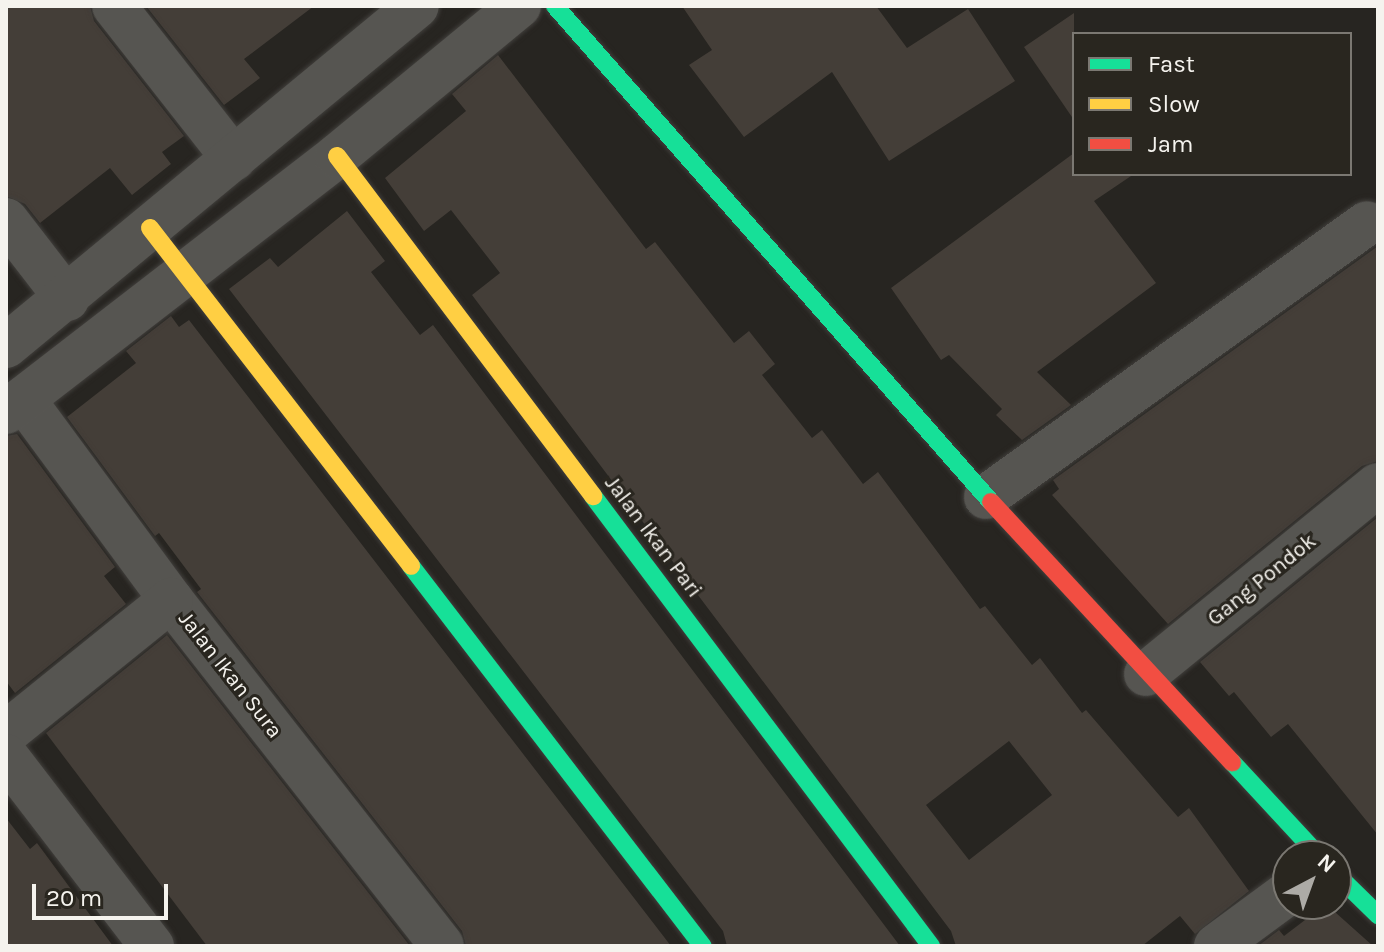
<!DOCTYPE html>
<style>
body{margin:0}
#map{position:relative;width:1384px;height:952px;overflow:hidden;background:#272521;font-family:Karla,sans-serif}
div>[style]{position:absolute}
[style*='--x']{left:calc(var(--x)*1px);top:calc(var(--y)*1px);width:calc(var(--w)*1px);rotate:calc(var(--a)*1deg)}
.building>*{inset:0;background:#443e38}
.roads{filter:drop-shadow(0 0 2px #413f3c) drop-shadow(0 0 2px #413f3c)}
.street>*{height:44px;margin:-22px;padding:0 22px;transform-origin:22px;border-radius:22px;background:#565551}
.fast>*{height:18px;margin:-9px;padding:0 9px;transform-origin:9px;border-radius:9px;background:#16e098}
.slow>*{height:18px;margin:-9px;padding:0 9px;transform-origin:9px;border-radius:9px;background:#ffcf43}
.jam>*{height:18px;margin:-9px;padding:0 9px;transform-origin:9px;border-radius:9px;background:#f24e42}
span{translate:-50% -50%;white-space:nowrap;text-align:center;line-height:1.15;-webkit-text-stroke:6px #29261f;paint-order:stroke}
.street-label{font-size:22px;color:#f5f3ee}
.frame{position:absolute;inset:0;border:8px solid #f5f3ee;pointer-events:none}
.legend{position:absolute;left:1072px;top:32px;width:280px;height:144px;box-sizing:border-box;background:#29261f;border:2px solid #7b7872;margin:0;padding:10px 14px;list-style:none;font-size:24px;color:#f5f3ee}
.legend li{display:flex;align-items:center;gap:16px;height:40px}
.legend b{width:40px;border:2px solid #7b7872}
.north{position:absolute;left:1272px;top:840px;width:80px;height:80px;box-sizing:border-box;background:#29261f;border:2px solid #7b7872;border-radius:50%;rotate:41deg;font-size:22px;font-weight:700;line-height:32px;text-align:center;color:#f5f3ee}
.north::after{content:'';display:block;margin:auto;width:28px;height:36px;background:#adaba6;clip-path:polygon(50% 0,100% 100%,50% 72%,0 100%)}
.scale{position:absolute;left:32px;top:884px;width:136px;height:36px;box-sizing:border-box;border:4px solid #f5f3ee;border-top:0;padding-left:10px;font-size:24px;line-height:28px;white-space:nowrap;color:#f5f3ee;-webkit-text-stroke:6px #29261f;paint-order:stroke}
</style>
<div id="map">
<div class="building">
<i style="clip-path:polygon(6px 6px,90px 6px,94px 21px,184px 136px,162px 152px,171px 164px,132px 195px,110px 168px,40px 223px,25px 204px,6px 196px)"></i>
<i style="clip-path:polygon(146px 6px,314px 6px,244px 59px,260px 78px,224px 105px)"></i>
<i style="clip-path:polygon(682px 6px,876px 6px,907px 48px,968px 9px,1015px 81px,889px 161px,832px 72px,744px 137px,689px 65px,712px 50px)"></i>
<i style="clip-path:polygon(1074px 13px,1074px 120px,1024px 47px)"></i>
<i style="clip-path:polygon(evenodd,498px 55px,646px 249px,655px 242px,734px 343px,749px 331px,775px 364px,762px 375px,812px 438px,822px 430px,863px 484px,878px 472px,980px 609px,985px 606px,1032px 665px,1040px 658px,1082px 713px,1086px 710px,1178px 817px,1189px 808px,1249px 891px,1195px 934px,1180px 916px,1142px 946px,956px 946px,951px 931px,472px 295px,500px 273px,451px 210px,424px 231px,385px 178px,466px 111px,452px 94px,498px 55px,1009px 741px,1052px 795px,969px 860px,926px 805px,1009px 741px)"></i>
<i style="clip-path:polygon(1074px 153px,1074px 174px,1134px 174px,1094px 201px,1156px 283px,1037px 372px,1071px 405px,1022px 440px,996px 415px,1002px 409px,949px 355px,941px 360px,891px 288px)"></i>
<i style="clip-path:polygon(347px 211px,385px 261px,371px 272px,420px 335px,433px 325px,900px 946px,727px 946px,723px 931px,229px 289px,270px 258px,278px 267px)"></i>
<i style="clip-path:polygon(1378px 246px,1378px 461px,1362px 466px,1168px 624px,1052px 495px,1059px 489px,1053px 480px)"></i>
<i style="clip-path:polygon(171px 316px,179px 327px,189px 320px,671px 946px,466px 946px,462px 931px,197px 592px,201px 589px,159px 533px,155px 536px,67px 417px,136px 363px,126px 351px)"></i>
<i style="clip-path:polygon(17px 434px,115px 567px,104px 576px,126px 604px,15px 693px,6px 681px,6px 436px)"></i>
<i style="clip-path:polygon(1378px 517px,1378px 835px,1288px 724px,1271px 737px,1234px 692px,1229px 696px,1200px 662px)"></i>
<i style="clip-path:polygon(167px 635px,410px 946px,207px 946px,46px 733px)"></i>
<i style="clip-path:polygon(6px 818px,30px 849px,37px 843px,113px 946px,6px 946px)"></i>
<i style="clip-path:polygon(1326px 904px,1373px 946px,1258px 946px,1279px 930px,1284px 936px)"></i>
</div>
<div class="roads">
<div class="street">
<i style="--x:114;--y:6;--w:194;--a:51.9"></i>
<i style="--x:6;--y:220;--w:100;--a:52.3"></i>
<i style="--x:6;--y:346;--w:533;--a:-39.6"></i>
<i style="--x:23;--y:399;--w:250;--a:53.6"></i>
<i style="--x:171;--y:600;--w:439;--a:51.9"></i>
<i style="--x:6;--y:412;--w:418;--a:-37.7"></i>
<i style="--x:337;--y:156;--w:236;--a:-39.5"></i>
<i style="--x:986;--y:497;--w:469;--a:-35.7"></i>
<i style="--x:1146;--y:674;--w:299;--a:-39.2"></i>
<i style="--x:6;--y:733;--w:212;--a:-38.9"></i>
<i style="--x:6;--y:756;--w:240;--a:52.5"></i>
<i style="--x:1216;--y:946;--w:89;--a:-36.4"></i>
</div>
<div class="fast">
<i style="--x:555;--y:6;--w:660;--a:48.68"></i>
<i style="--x:593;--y:496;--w:563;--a:53.09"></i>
<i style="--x:411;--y:566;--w:479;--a:52.5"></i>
<i style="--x:1232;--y:762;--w:128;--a:47.2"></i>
<i style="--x:1336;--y:874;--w:59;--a:44.3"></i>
</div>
<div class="slow">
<i style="--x:337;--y:156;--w:426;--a:53"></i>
<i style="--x:150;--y:228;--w:427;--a:52.3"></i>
</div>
<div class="jam">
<i style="--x:991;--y:502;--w:355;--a:47.2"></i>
</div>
</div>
<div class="street-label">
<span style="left:653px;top:537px;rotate:53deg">Jalan Ikan Pari</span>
<span style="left:1262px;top:580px;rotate:-39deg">Gang Pondok</span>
<span style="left:230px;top:675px;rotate:52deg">Jalan Ikan Sura</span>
</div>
<div class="frame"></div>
<ul class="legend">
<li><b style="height:10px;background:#16e098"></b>Fast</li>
<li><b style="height:10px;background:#ffcf43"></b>Slow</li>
<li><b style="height:10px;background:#f24e42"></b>Jam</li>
</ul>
<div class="north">N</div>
<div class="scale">20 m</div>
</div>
